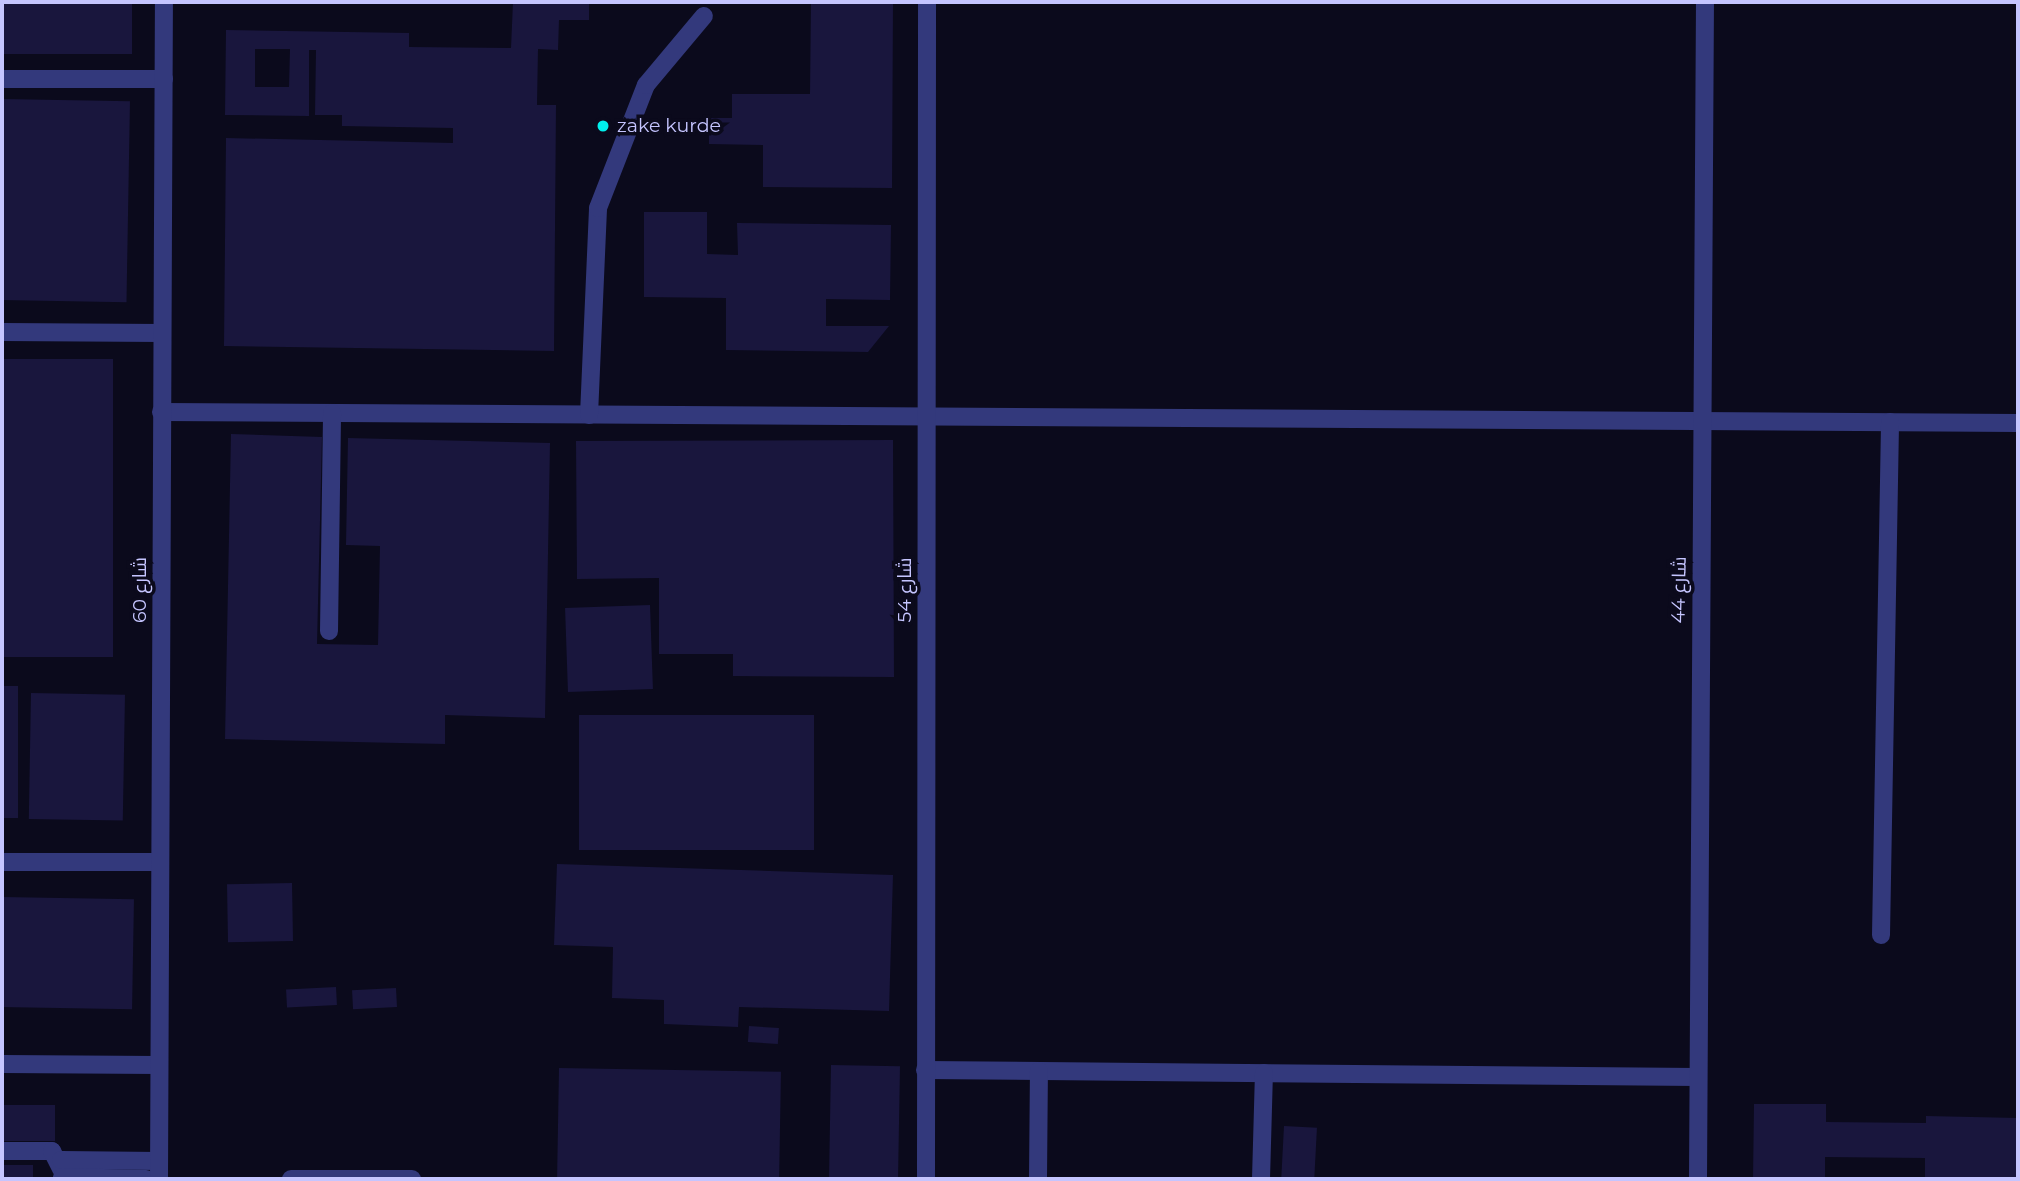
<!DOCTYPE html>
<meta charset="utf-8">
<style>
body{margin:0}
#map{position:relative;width:2020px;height:1181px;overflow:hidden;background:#0b0a1c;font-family:Montserrat,Cairo,sans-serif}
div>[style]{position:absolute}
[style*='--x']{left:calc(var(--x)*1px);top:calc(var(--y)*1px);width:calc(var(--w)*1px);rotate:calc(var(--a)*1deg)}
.building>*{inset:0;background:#19163d;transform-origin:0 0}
.lane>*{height:18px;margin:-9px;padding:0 9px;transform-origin:9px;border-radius:9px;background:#33397c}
.dots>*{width:19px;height:19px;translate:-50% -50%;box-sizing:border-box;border:4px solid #0b0a1c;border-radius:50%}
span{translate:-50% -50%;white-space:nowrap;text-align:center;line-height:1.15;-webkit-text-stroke:7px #0b0a1c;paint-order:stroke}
.poi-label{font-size:19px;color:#c5c5ff}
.left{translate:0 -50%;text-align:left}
.street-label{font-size:19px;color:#c5c5ff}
.frame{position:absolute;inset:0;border:4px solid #c5c5ff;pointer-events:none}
</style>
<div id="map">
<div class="building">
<i style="left:2px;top:2px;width:130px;height:52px"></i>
<i style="clip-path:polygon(evenodd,513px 2px,589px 2px,589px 20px,559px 20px,558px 50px,538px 49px,537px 105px,556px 105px,554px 351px,224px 346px,226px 138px,453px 143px,453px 128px,342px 126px,342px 115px,315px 115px,316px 50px,309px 50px,309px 116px,225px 115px,226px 30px,409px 33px,409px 47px,511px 48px,513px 2px,255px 49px,290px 49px,289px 87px,255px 87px,255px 49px)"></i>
<i style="clip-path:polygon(811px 2px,893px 2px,892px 188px,763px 187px,763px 145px,709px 144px,709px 118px,732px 118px,732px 94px,810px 94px)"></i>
<i style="left:2px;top:99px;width:128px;height:201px;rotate:1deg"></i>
<i style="clip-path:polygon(644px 212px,707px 212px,707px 254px,738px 255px,737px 223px,891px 225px,890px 300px,826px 299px,826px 326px,889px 326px,868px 352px,726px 350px,726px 298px,644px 297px)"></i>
<i style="left:2px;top:359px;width:111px;height:298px"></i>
<i style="clip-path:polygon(231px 434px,322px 437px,317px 644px,378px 645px,380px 546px,346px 545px,348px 438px,550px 443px,545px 718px,445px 715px,445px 744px,225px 739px)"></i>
<i style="clip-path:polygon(893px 440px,894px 677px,733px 676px,733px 654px,659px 654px,659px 578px,577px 579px,576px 441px)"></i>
<i style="left:650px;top:605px;width:84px;height:85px;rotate:88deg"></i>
<i style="left:2px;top:686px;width:16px;height:132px"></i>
<i style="left:31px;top:693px;width:94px;height:126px;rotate:1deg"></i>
<i style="left:579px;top:715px;width:235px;height:135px"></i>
<i style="clip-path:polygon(557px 864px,893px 875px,889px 1011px,739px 1007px,738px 1027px,664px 1024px,664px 1000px,612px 998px,613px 947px,554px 945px)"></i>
<i style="left:292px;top:883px;width:58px;height:65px;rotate:89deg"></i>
<i style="left:2px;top:897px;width:132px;height:110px;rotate:1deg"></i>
<i style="left:336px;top:987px;width:18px;height:50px;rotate:87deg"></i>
<i style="left:396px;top:988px;width:19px;height:44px;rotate:87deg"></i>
<i style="left:749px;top:1026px;width:30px;height:16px;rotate:4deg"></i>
<i style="left:831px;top:1065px;width:69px;height:114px;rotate:1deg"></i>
<i style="left:559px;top:1068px;width:222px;height:111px;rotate:1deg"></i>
<i style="clip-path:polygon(1754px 1104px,1826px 1104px,1826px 1122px,1926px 1123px,1926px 1116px,2018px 1118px,2018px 1179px,1925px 1179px,1925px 1158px,1825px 1157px,1825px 1179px,1753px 1179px)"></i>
<i style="left:2px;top:1105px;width:53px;height:36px"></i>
<i style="left:1284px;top:1126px;width:33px;height:53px;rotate:3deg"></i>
<i style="left:2px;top:1165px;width:31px;height:14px"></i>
</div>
<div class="lane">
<i style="--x:2;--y:79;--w:162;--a:0"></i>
<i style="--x:2;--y:332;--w:160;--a:0.4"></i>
<i style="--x:161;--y:412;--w:1857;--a:0.34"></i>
<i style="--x:589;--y:415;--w:207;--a:-87.5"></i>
<i style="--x:598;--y:208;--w:132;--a:-68.7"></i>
<i style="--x:646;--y:85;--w:90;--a:-50"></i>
<i style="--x:329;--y:631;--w:218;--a:-89.2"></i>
<i style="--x:2;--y:862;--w:158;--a:0"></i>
<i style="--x:1881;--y:935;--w:513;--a:-88.99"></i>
<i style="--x:2;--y:1064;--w:157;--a:0.4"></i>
<i style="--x:925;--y:1070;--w:772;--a:0.52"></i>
<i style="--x:2;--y:1151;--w:50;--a:0"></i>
<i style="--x:52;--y:1151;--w:20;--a:63"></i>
<i style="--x:61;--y:1160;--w:98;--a:0.6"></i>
<i style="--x:62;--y:1177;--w:84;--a:1.4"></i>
<i style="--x:159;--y:1179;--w:1177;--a:-89.76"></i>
<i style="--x:291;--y:1179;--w:121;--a:0"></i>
<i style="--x:926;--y:1179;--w:1177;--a:-89.95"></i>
<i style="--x:1038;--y:1179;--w:108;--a:-89.5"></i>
<i style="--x:1261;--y:1179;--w:106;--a:-88.4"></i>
<i style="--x:1698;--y:1179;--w:1177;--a:-89.66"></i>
</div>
<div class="dots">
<i style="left:603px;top:126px;background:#00f0ed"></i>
</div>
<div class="poi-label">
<span class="left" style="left:617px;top:126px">zake kurde</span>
</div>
<div class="street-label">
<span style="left:140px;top:590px;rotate:-90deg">شارع 60</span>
<span style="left:905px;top:590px;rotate:-90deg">شارع 54</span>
<span style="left:1679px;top:590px;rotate:-89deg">شارع 44</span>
</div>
<div class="frame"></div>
</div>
